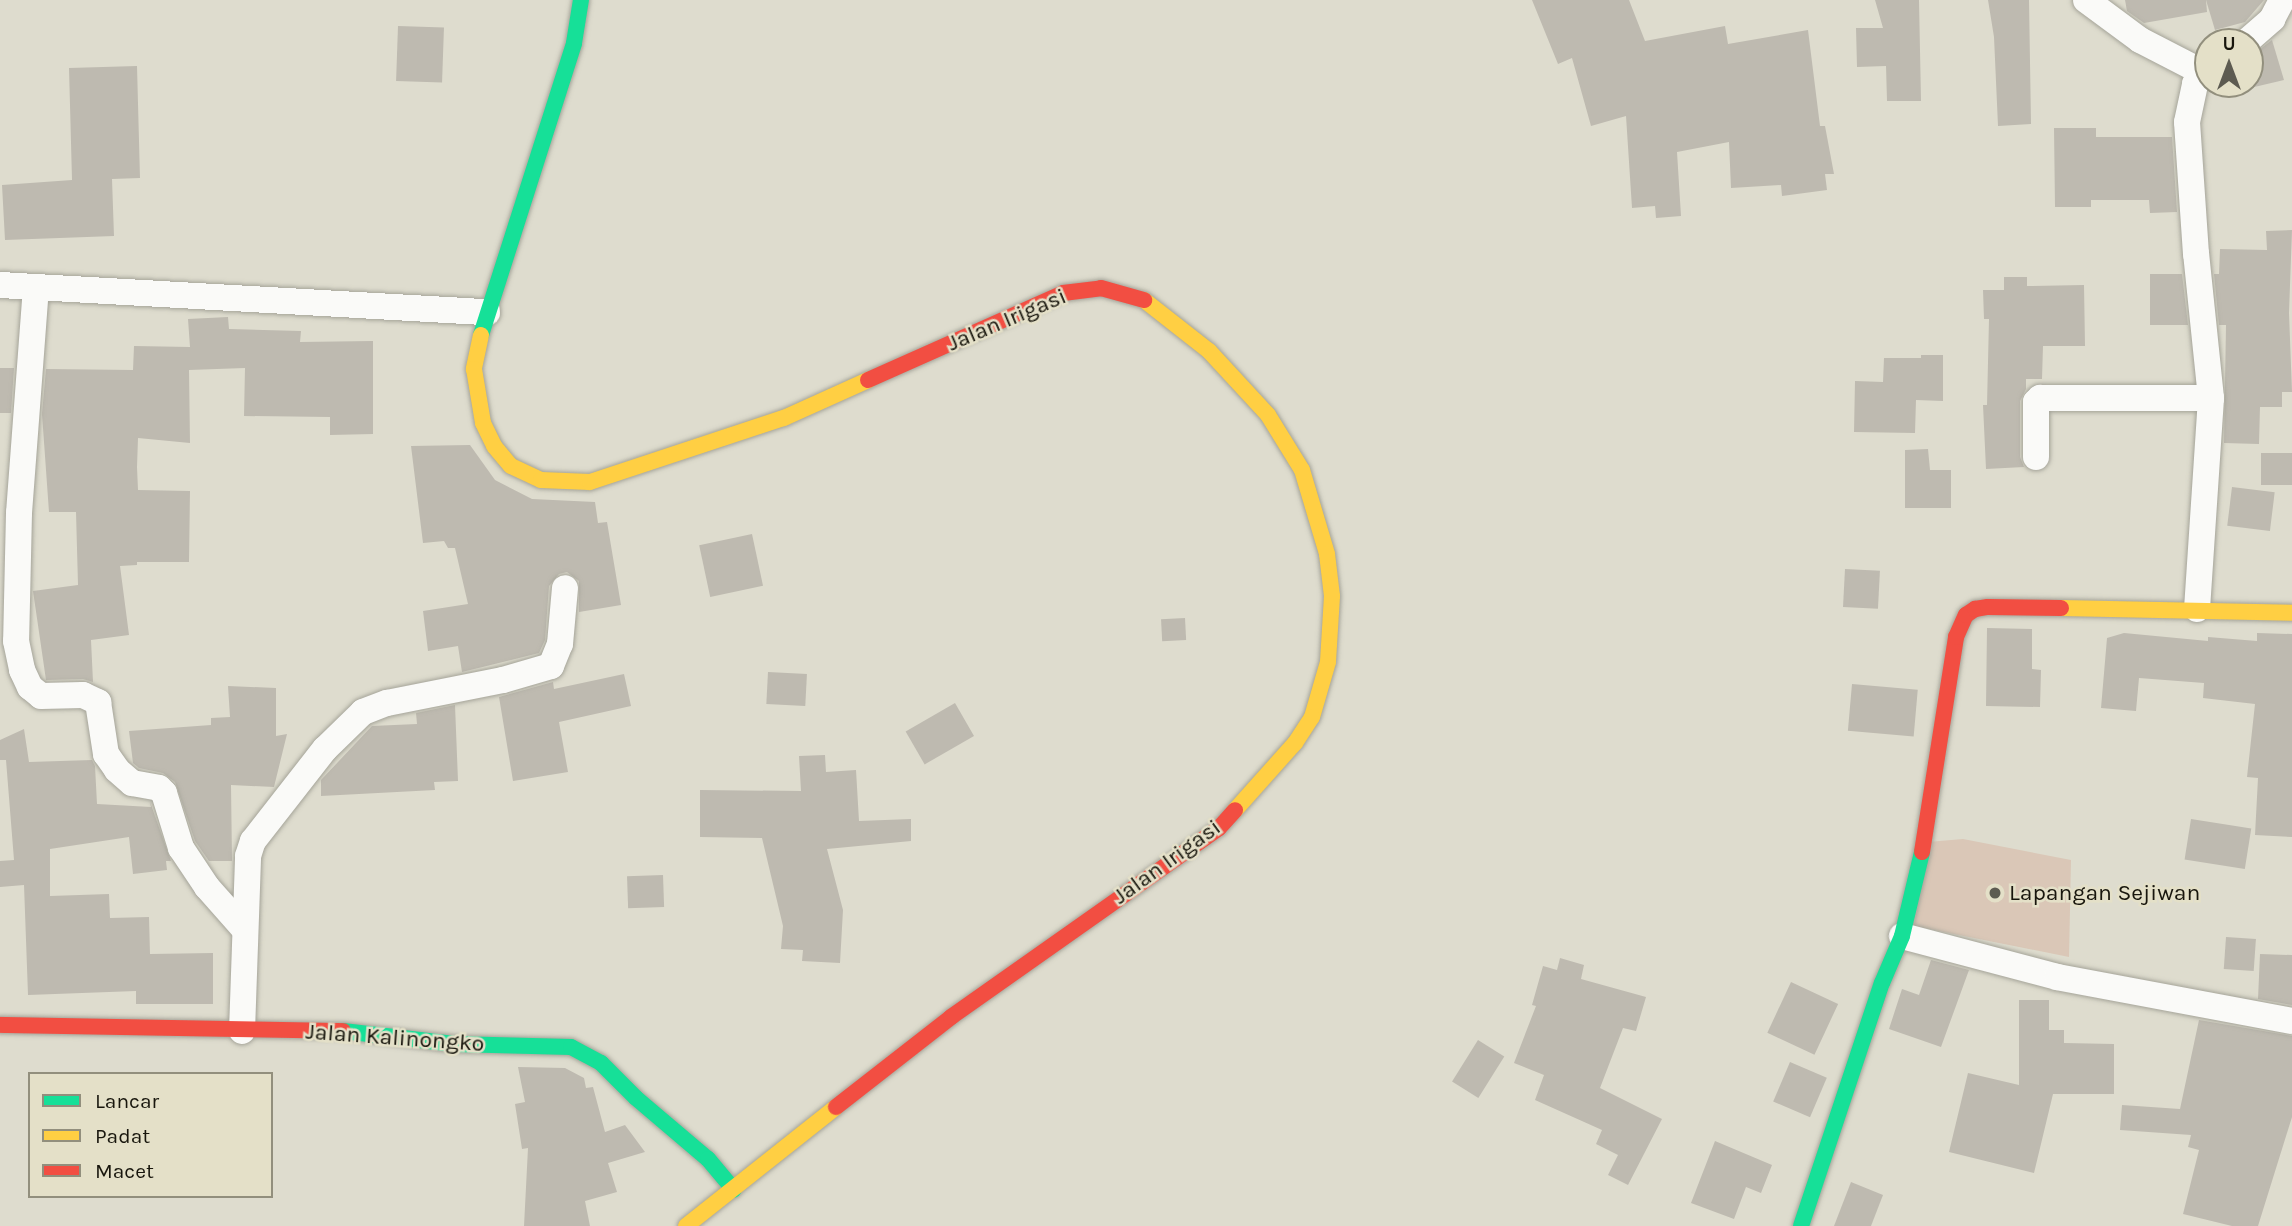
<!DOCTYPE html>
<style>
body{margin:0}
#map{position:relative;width:2292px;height:1226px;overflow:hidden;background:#dedcce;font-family:Karla,sans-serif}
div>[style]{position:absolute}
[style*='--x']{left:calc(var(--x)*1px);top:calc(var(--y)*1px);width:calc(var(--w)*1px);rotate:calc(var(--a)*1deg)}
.green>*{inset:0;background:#dac7b7}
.building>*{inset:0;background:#bebab0;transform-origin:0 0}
.roads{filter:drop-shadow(0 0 2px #a5a499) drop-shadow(0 0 2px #a5a499)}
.street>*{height:26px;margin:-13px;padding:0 13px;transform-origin:13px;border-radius:13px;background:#fafaf8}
.fast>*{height:16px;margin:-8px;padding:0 8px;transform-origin:8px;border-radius:8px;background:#16e098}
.slow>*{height:16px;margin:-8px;padding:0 8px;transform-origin:8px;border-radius:8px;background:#ffcf43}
.jam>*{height:16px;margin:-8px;padding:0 8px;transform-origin:8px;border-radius:8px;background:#f24e42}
.dots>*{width:19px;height:19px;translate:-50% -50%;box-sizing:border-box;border:4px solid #e4e0c8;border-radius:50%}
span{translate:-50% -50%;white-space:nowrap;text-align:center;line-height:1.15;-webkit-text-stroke:5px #e4e0c8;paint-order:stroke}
.street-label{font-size:23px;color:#18160d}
.poi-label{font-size:23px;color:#18160d}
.left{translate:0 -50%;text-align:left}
.legend{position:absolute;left:28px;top:1072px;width:245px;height:126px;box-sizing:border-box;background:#e4e0c8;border:2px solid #928f7d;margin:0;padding:9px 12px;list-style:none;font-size:21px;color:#18160d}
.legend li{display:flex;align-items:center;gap:14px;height:35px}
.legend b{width:35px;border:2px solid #928f7d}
.north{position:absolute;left:2194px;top:28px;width:70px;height:70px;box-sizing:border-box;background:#e4e0c8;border:2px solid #928f7d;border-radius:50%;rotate:0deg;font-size:19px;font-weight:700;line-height:28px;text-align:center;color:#18160d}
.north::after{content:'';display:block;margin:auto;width:24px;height:32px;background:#5d5b51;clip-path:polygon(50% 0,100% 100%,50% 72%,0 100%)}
</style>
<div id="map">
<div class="green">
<i style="clip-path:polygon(1963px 839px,2071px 860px,2069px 957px,1914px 926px,1928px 842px)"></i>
</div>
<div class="building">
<i style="clip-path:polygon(1532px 0,1629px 0,1645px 41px,1725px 26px,1728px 44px,1808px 30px,1820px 126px,1825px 126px,1834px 174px,1825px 174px,1827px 190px,1782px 196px,1781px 185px,1731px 188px,1729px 142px,1677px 152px,1681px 216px,1656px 218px,1655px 206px,1632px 208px,1626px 116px,1591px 126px,1572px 58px,1558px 64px)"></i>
<i style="clip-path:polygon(1875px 0,1919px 0,1921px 101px,1887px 101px,1886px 66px,1857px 67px,1856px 28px,1883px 28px)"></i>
<i style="clip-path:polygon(1988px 0,2029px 0,2031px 124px,1998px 126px,1994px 37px)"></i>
<i style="clip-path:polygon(2125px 0,2206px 0,2207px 12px,2144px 23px,2127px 11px)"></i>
<i style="clip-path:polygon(2206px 0,2264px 0,2245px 22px,2215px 30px)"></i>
<i style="left:398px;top:26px;width:46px;height:55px;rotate:2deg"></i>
<i style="clip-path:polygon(2272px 40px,2284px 80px,2250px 88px,2250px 57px)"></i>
<i style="clip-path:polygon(137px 66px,140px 178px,112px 179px,114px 236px,5px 240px,2px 185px,72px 180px,69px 68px)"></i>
<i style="clip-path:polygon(2054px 128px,2096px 128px,2096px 137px,2172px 137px,2177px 212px,2150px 213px,2149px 200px,2091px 200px,2091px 207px,2055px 207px)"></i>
<i style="clip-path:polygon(2292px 230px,2289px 313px,2292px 392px,2282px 392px,2282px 407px,2260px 407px,2259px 444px,2224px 443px,2226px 325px,2219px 325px,2214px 274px,2219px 274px,2220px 249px,2267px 250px,2266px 231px)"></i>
<i style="clip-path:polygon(2150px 274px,2182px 274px,2188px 325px,2150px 325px)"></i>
<i style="clip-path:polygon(2004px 277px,2027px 277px,2027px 286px,2084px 285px,2085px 346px,2043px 346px,2042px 379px,2026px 379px,2026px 389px,2020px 401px,2020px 457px,2024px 467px,1986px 469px,1983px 405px,1987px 405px,1989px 319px,1984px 319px,1983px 290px,2004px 290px)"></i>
<i style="clip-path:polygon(228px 317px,229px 329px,301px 331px,300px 342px,373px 341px,373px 434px,330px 435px,330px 417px,244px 416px,245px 368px,189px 370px,190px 443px,138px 438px,137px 467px,138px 490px,190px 491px,189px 562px,137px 562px,137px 565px,120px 566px,129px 635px,91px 640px,93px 682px,83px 679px,46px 680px,33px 591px,78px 585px,76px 512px,49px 512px,42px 414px,46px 369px,133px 370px,134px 346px,190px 347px,188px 319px)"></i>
<i style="clip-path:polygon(1921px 355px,1943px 355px,1943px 401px,1916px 400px,1915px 433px,1854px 432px,1855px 381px,1883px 382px,1884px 358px,1921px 358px)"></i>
<i style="clip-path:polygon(0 368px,14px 368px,11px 413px,0 413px)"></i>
<i style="clip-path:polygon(470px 445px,495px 480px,532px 499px,595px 502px,598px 523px,607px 522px,621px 605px,579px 612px,579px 581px,567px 572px,559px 574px,549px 586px,545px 640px,539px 653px,462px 672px,458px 646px,428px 651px,423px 611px,468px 604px,455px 548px,448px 548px,444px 541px,423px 543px,411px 446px)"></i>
<i style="clip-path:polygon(1928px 449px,1930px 470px,1951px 470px,1951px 508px,1905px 508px,1905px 450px)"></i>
<i style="left:2292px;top:453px;width:32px;height:31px;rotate:90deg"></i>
<i style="left:2232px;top:487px;width:43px;height:39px;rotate:7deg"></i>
<i style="left:752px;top:534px;width:53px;height:54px;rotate:78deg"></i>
<i style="left:1845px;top:569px;width:35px;height:38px;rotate:3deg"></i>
<i style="left:1185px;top:618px;width:22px;height:24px;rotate:87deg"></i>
<i style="clip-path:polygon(1987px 628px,2032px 629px,2032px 669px,2041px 670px,2040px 707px,1986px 706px)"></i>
<i style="clip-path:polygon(2124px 633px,2208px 641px,2208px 637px,2257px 641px,2257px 633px,2292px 634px,2292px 837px,2255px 835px,2258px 778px,2247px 777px,2255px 704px,2203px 698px,2204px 683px,2139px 678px,2136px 711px,2101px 708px,2107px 638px)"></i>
<i style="left:768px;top:672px;width:39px;height:32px;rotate:3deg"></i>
<i style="clip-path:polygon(624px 674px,631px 706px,559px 722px,568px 772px,513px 781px,499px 697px,553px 682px,554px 689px)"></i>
<i style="left:1852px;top:684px;width:66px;height:47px;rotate:5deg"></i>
<i style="clip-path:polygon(228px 686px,276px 688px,276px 736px,287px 734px,274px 787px,231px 785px,232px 861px,209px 861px,195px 841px,175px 782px,163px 773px,139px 768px,133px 763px,129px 731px,211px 725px,211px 718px,230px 717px)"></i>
<i style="left:955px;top:703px;width:38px;height:57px;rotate:60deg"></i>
<i style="clip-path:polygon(455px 705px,458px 781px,434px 782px,435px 790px,321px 796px,321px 780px,372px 726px,417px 724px,416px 713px)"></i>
<i style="clip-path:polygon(24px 729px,29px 762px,92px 760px,95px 766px,97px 804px,151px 807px,150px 802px,171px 861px,166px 861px,167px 870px,133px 874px,129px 837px,50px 849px,50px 896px,109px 894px,110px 918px,149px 917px,150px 954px,213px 953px,213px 1004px,136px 1004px,136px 991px,28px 995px,24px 885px,0 887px,0 861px,14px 860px,6px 760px,0 760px,0 740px)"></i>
<i style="clip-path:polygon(825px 755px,826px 772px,856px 770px,859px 821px,911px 819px,911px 841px,827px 849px,843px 910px,840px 963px,802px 961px,803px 950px,781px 949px,783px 926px,762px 838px,700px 837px,700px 790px,801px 791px,799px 756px)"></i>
<i style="left:2191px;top:819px;width:61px;height:41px;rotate:9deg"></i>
<i style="left:663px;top:875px;width:32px;height:36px;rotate:88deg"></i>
<i style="left:2226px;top:937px;width:30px;height:32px;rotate:4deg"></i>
<i style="clip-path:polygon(2260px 954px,2292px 955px,2292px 1005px,2258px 999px)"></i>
<i style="clip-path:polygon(1560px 958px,1584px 965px,1581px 979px,1646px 997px,1636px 1031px,1623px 1028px,1600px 1088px,1662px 1119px,1628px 1185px,1608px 1175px,1618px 1155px,1596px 1144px,1602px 1130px,1535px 1100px,1544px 1075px,1514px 1063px,1536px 1006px,1532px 1005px,1543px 966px,1557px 970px)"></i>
<i style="clip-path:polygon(1931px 960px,1969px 970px,1941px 1047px,1889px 1029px,1902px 989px,1919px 995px)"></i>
<i style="left:1791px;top:982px;width:52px;height:56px;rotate:25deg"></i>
<i style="clip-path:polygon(2019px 1000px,2049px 1000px,2049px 1030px,2064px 1030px,2064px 1043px,2114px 1044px,2114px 1094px,2053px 1094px,2034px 1173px,1949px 1152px,1968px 1073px,2019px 1085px)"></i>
<i style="clip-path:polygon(2199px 1020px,2292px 1036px,2292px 1117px,2258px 1226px,2232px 1226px,2183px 1214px,2199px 1150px,2188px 1147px,2191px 1135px,2120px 1130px,2122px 1105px,2180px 1109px)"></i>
<i style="left:1478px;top:1040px;width:31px;height:49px;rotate:32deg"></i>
<i style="left:1790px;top:1062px;width:40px;height:43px;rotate:23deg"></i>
<i style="clip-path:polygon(518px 1067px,565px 1068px,584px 1078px,586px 1088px,593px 1087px,605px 1132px,625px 1125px,645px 1152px,608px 1163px,617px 1192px,585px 1201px,590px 1226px,524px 1226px,528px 1148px,522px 1149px,515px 1104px,525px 1102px)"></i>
<i style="clip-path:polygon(1715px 1141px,1772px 1165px,1761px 1193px,1746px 1187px,1734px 1219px,1691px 1203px)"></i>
<i style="clip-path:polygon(1851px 1182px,1883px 1195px,1871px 1226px,1834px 1226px)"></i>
</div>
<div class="roads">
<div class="street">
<i style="--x:2086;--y:0;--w:67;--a:36.5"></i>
<i style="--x:2140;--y:40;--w:72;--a:27.3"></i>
<i style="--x:2246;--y:42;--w:35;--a:-41"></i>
<i style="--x:2272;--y:19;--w:21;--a:-62"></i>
<i style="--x:0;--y:285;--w:488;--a:3.2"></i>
<i style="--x:36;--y:287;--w:227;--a:94.3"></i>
<i style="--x:19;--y:513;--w:128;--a:91.3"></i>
<i style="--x:16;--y:641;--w:30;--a:78"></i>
<i style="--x:22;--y:670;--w:19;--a:65"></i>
<i style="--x:30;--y:687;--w:14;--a:39"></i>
<i style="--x:41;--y:696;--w:42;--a:-1.4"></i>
<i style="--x:83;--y:695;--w:17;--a:25"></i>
<i style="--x:98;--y:702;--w:53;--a:81.3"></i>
<i style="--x:106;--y:754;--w:19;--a:55"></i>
<i style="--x:117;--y:770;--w:20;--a:41"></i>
<i style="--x:132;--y:783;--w:27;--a:10"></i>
<i style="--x:159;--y:788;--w:7;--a:45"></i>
<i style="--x:164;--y:793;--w:58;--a:72.8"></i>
<i style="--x:181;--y:848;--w:47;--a:56.3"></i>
<i style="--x:207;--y:887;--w:57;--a:48.5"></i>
<i style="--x:2036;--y:457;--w:55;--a:-90"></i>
<i style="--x:2036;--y:402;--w:6;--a:-45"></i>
<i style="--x:2040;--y:398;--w:171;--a:0"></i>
<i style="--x:2197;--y:609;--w:211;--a:-86.2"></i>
<i style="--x:2211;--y:398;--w:145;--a:-95.9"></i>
<i style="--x:2196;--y:254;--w:132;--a:-93.9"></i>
<i style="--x:2187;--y:122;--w:39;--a:-78"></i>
<i style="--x:2195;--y:84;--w:20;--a:-49"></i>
<i style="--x:1902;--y:936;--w:160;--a:14.8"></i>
<i style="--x:2057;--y:977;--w:239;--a:10.6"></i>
<i style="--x:242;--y:1031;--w:175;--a:-88"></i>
<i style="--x:248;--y:856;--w:16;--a:-72"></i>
<i style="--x:253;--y:841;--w:117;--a:-52"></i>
<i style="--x:325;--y:749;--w:53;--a:-44.2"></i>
<i style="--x:363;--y:712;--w:26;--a:-21"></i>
<i style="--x:387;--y:703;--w:118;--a:-11.2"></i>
<i style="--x:503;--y:680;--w:50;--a:-16.3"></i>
<i style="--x:551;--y:666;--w:24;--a:-68"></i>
<i style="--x:560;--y:644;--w:56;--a:-84.9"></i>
</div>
<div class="fast">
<i style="--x:481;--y:335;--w:306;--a:-72.3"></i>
<i style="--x:574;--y:43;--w:44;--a:-80.8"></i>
<i style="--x:343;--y:1031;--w:112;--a:6.7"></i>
<i style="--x:454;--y:1044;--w:117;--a:1.5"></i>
<i style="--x:571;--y:1047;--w:34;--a:28"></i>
<i style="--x:601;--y:1063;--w:49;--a:45"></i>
<i style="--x:636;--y:1098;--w:94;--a:40.3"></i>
<i style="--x:708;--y:1159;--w:40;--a:50"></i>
<i style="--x:1801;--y:1226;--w:256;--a:-71.6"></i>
<i style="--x:1882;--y:983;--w:51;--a:-66.9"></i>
<i style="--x:1902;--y:936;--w:86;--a:-76.6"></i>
</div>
<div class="slow">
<i style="--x:1144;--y:300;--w:83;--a:38.1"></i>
<i style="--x:1209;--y:351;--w:87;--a:47.3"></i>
<i style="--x:1268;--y:415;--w:65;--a:58.3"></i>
<i style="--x:1302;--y:470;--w:88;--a:73.4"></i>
<i style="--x:1327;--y:554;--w:42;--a:83.2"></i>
<i style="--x:1332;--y:596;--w:66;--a:93.5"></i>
<i style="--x:1328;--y:662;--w:57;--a:106.2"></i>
<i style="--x:1312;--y:717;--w:31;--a:123"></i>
<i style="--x:1295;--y:743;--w:90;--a:131.8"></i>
<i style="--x:481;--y:335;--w:35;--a:102"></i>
<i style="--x:474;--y:369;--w:55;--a:80.5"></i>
<i style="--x:483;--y:423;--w:25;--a:64"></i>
<i style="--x:494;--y:446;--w:26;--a:50"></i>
<i style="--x:511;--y:466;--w:33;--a:25"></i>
<i style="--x:541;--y:480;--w:49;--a:2.3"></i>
<i style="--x:590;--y:482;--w:204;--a:-18.3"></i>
<i style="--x:784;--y:418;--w:92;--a:-24.3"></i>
<i style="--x:2061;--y:608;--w:231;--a:1.2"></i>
<i style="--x:686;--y:1226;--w:191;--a:-38.4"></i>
</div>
<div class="jam">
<i style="--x:868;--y:380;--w:214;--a:-24"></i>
<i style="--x:1063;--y:293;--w:38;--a:-7"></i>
<i style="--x:1101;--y:288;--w:45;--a:15.6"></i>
<i style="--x:1922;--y:852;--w:218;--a:-81"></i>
<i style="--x:1956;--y:637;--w:24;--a:-66"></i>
<i style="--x:1966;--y:615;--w:11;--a:-34"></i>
<i style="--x:1975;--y:609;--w:13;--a:-9"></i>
<i style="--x:1988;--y:607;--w:73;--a:0.8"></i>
<i style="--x:0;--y:1025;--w:343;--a:1"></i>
<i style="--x:836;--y:1107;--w:146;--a:-38"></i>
<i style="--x:951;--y:1017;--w:328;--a:-35.2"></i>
<i style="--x:1219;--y:828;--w:24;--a:-48"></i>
</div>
</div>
<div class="dots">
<i style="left:1995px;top:893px;background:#5d5b51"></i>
</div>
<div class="street-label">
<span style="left:1007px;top:320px;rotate:-23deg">Jalan Irigasi</span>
<span style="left:1167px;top:862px;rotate:-36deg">Jalan Irigasi</span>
<span style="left:395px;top:1038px;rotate:4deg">Jalan Kalinongko</span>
</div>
<div class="poi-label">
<span class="left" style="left:2009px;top:893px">Lapangan Sejiwan</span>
</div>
<ul class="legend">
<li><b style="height:9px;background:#16e098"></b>Lancar</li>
<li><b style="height:9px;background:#ffcf43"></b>Padat</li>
<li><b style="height:9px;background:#f24e42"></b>Macet</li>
</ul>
<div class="north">U</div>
</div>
